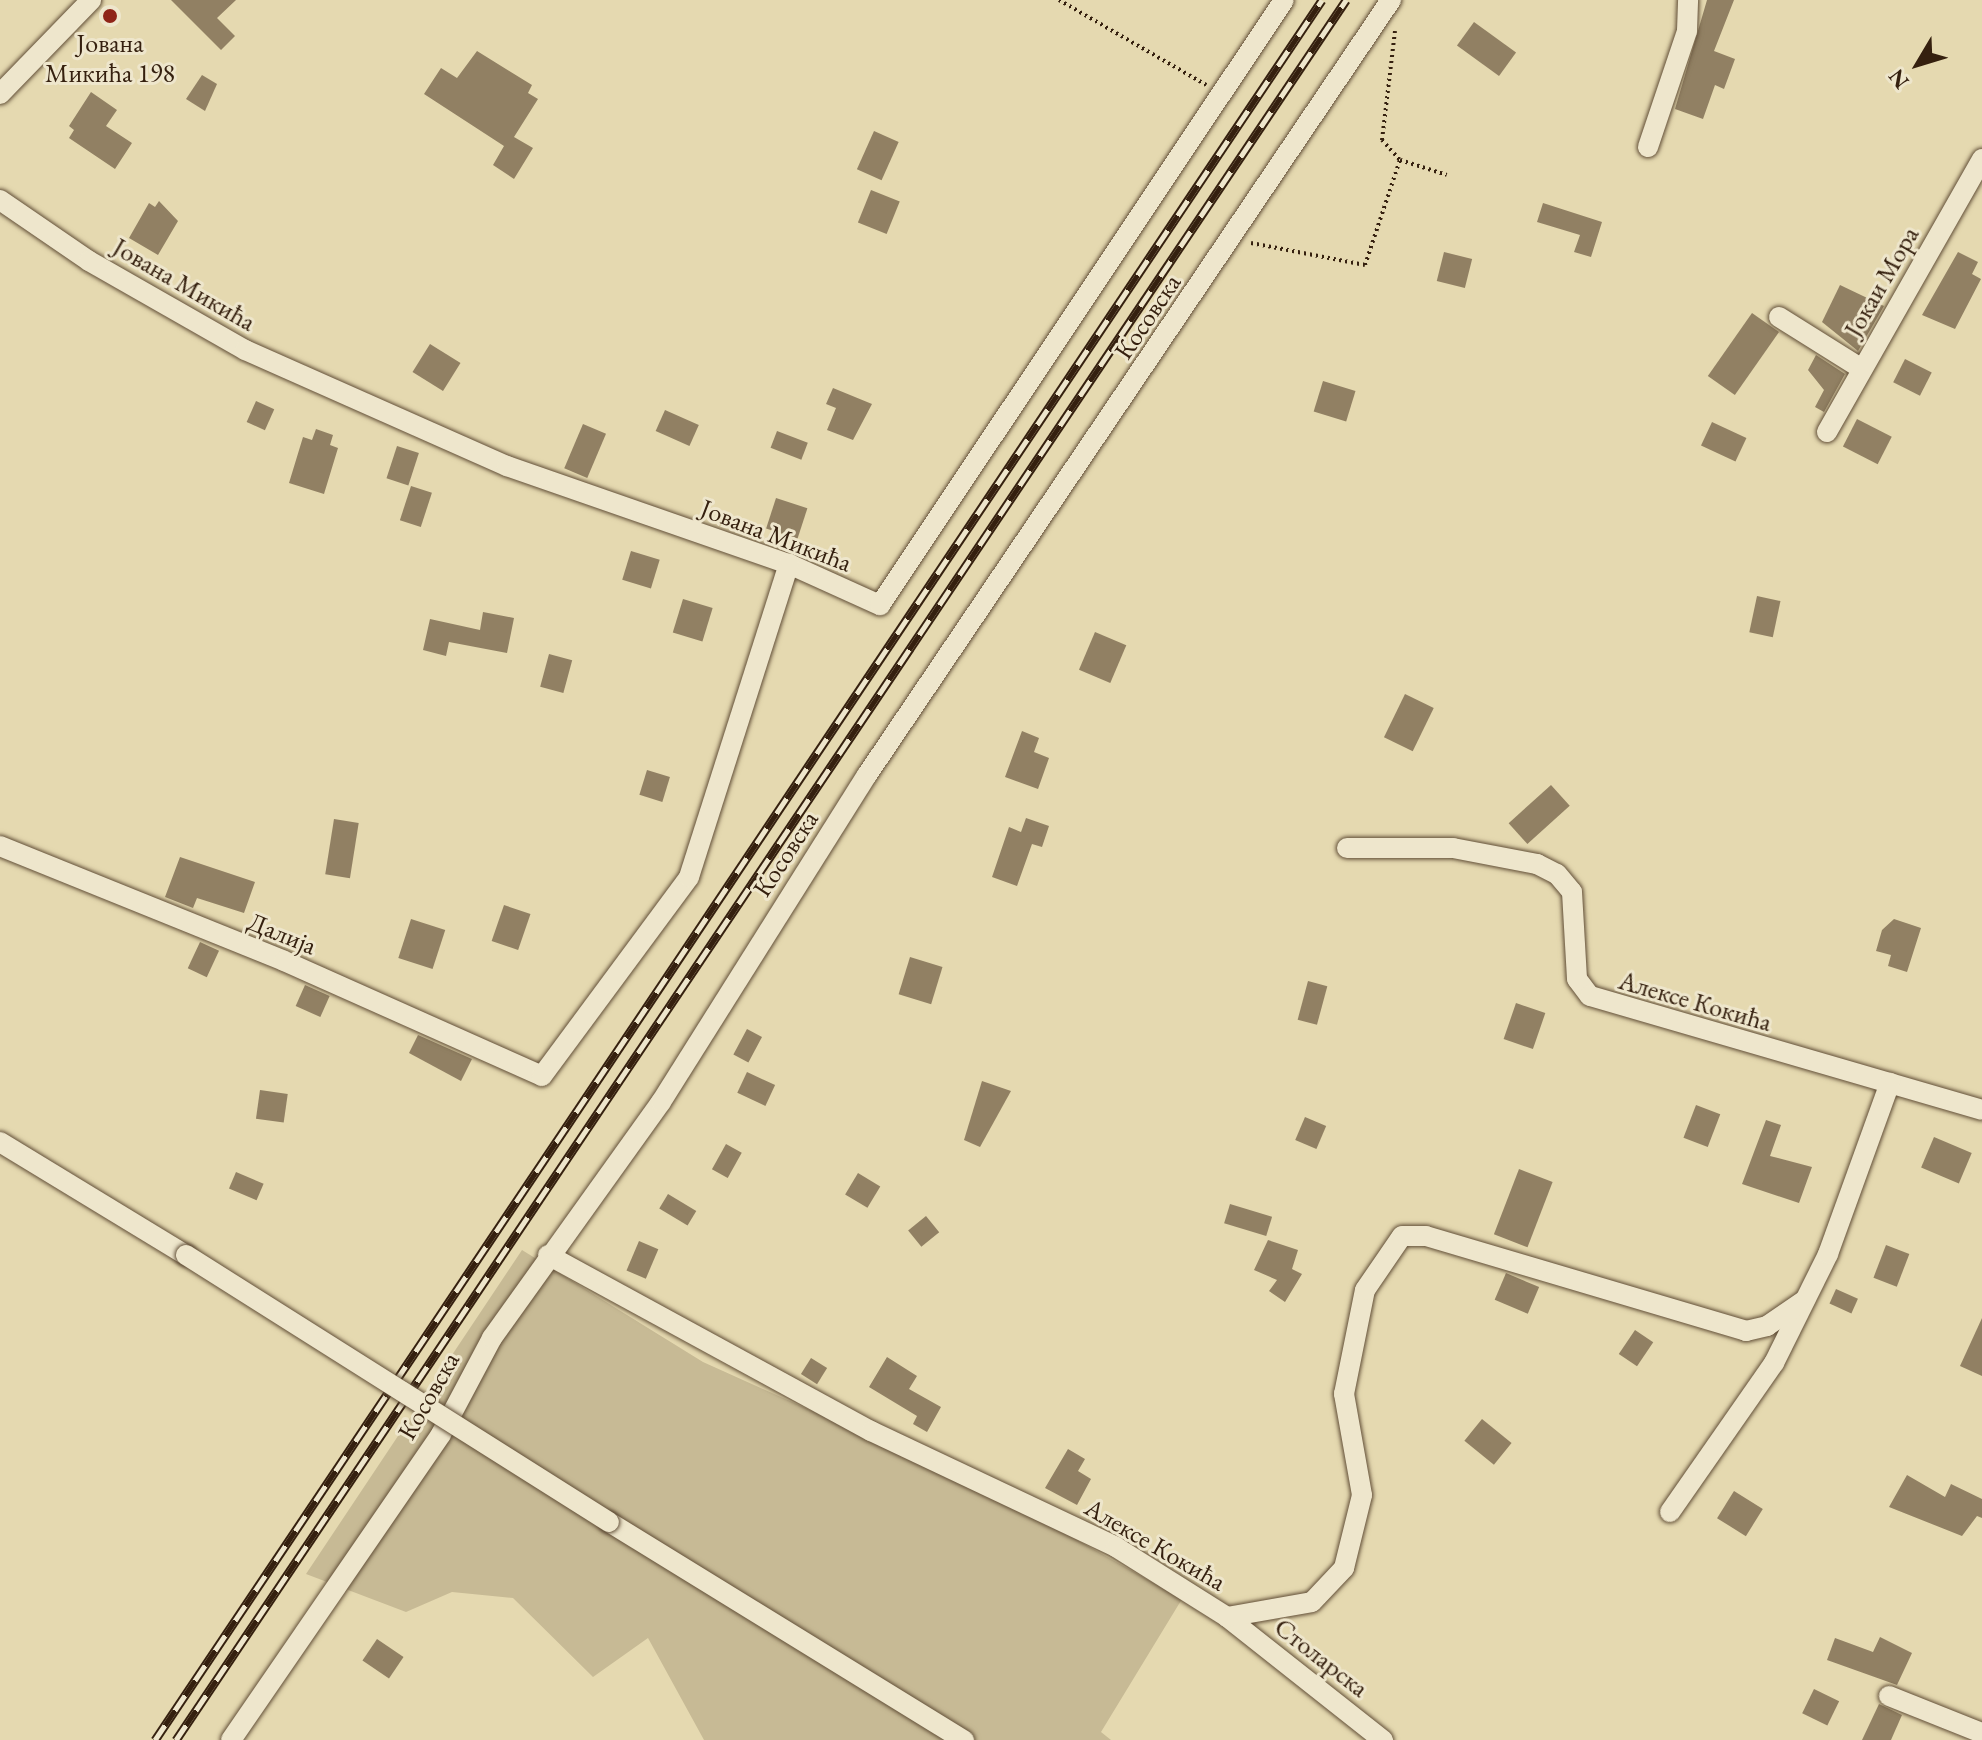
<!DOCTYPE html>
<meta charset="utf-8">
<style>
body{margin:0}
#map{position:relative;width:1982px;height:1740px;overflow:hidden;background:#e5d9b0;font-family:"EB Garamond",serif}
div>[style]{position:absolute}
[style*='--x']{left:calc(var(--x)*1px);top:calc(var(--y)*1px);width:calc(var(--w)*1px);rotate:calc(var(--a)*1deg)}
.green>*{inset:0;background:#c7ba95}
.building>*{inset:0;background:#918063;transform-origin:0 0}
.path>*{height:4px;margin-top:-2px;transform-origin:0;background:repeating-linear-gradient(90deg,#35200f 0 2px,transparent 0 6px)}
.roads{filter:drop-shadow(0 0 2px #614e37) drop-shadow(0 0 2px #614e37)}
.minor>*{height:20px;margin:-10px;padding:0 10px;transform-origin:10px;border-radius:10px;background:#eee6cc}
.rail>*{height:9px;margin-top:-4.5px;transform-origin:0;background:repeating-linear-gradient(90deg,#eee6cc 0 18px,#35200f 0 36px);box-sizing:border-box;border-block:2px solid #35200f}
.bridges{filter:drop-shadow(0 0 2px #614e37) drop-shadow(0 0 2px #614e37)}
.minor-bridge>*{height:20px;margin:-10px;padding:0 10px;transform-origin:10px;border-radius:10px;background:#eee6cc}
.dots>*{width:22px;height:22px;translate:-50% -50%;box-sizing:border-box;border:4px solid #eee6cc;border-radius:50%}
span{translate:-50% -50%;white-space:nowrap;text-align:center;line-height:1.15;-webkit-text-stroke:6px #eee6cc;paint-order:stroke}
.poi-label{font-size:26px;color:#35200f}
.street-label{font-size:26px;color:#35200f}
.north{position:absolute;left:1878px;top:24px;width:80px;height:80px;-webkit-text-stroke:6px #eee6cc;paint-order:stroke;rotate:232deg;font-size:22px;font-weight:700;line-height:32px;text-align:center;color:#35200f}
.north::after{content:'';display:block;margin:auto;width:28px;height:36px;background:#35200f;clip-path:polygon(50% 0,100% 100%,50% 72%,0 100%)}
</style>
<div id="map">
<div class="green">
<i style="clip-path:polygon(522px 1250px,703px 1362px,988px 1490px,1182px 1599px,1101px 1732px,1111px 1740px,704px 1740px,648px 1638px,593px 1677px,513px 1598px,452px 1592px,406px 1612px,306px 1574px)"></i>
</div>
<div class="building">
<i style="clip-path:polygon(171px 0,236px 0,217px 18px,235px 36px,221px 50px)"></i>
<i style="clip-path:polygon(1707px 0,1734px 0,1714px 51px,1735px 59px,1724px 89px,1715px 85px,1703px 119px,1675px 109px)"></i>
<i style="left:1474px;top:22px;width:52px;height:29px;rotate:36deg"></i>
<i style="clip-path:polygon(477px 51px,532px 85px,528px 93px,538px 99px,514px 137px,533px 148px,514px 179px,493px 165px,504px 146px,424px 94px,441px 68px,457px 78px)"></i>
<i style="clip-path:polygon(202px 75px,217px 84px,205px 111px,186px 99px)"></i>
<i style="clip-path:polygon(91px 92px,117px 110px,106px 126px,132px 143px,115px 169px,69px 138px,74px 130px,69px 126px)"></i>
<i style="left:874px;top:131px;width:27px;height:42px;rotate:24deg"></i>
<i style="left:871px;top:190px;width:31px;height:35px;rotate:22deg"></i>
<i style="clip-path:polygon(159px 201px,178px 221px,158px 255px,129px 238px,149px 203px,155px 207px)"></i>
<i style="clip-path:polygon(1543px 203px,1602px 222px,1591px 257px,1574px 252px,1580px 235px,1537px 222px)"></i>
<i style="left:1444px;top:252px;width:29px;height:30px;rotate:14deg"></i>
<i style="clip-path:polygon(1958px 252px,1978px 262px,1972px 274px,1981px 279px,1955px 329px,1922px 315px)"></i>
<i style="clip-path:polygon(1840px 285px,1884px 306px,1858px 351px,1822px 322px)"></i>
<i style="left:1752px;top:313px;width:33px;height:77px;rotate:35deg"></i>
<i style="left:430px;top:344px;width:36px;height:33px;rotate:32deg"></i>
<i style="clip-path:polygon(1816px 355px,1845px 374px,1824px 412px,1815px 407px,1824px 390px,1808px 370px)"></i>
<i style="left:1905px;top:359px;width:30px;height:26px;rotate:27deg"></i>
<i style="left:1323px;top:381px;width:34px;height:32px;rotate:17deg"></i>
<i style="clip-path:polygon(833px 388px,872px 404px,853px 440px,827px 430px,836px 408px,826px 404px)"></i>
<i style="left:256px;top:401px;width:20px;height:23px;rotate:24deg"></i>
<i style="left:665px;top:410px;width:37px;height:23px;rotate:24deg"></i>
<i style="left:1857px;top:419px;width:39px;height:31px;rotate:27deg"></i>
<i style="left:1712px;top:422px;width:38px;height:26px;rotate:25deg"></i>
<i style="left:583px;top:424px;width:25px;height:48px;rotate:23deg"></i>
<i style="clip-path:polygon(316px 429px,333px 435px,330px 445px,338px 448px,324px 494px,289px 483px,303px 437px,312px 440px)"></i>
<i style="left:777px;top:431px;width:33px;height:18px;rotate:21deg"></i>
<i style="left:397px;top:446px;width:23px;height:34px;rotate:18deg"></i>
<i style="left:411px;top:486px;width:22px;height:36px;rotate:18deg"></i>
<i style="left:776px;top:498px;width:33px;height:32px;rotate:18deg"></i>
<i style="left:631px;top:551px;width:30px;height:30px;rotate:17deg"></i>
<i style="left:1757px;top:596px;width:24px;height:37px;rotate:12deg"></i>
<i style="left:683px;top:599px;width:31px;height:35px;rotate:17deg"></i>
<i style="clip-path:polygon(483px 612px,514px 618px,507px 653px,449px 642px,446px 656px,423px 650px,430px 619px,480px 630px)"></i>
<i style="left:1095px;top:632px;width:34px;height:41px;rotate:23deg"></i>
<i style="left:549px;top:654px;width:24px;height:34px;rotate:15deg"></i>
<i style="left:1405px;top:694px;width:32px;height:48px;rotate:26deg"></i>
<i style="clip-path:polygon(1022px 731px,1039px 738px,1034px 752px,1049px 758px,1038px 789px,1005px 777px)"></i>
<i style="left:647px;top:770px;width:24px;height:26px;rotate:17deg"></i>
<i style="left:1551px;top:785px;width:28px;height:57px;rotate:48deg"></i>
<i style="clip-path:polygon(1026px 818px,1049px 826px,1042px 847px,1032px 844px,1017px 886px,992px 877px,1009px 827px,1021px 832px)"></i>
<i style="left:334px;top:819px;width:25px;height:56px;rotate:9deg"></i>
<i style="clip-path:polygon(180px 857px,255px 882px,244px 913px,197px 898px,193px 908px,165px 897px)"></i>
<i style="left:504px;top:905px;width:28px;height:38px;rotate:19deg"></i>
<i style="left:411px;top:919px;width:36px;height:41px;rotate:18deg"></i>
<i style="clip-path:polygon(1894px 919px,1921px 928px,1907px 972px,1888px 966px,1891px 955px,1876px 951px,1882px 930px)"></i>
<i style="left:200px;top:942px;width:21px;height:29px;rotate:25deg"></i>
<i style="left:910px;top:957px;width:34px;height:39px;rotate:17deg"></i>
<i style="left:1308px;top:981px;width:20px;height:40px;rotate:15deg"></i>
<i style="left:305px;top:985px;width:27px;height:23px;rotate:24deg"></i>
<i style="left:1516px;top:1003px;width:31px;height:38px;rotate:19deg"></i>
<i style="left:747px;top:1029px;width:17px;height:29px;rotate:28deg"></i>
<i style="clip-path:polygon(418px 1035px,472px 1059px,461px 1081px,409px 1053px)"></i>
<i style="left:747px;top:1072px;width:31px;height:23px;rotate:25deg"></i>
<i style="clip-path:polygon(982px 1081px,1011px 1091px,980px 1147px,964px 1140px)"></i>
<i style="left:260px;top:1090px;width:28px;height:29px;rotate:8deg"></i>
<i style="left:1696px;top:1105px;width:26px;height:35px;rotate:21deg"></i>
<i style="left:1305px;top:1117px;width:23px;height:25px;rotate:23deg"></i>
<i style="clip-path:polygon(1766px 1120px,1781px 1125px,1770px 1156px,1812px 1167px,1799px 1203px,1742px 1184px)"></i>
<i style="left:1934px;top:1137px;width:41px;height:33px;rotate:23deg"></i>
<i style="left:726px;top:1144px;width:18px;height:29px;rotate:29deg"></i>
<i style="left:1519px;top:1169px;width:36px;height:70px;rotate:21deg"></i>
<i style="left:236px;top:1172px;width:30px;height:18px;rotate:23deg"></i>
<i style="left:858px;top:1173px;width:26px;height:25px;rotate:31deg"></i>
<i style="left:668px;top:1194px;width:33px;height:17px;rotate:31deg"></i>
<i style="left:1230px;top:1204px;width:44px;height:20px;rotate:17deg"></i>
<i style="left:926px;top:1216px;width:21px;height:23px;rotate:51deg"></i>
<i style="clip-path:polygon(1268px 1240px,1298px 1250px,1292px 1269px,1302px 1274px,1285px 1302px,1269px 1291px,1277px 1280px,1254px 1270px)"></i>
<i style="left:639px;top:1241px;width:21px;height:32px;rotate:23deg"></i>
<i style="left:1886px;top:1245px;width:25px;height:35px;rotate:21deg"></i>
<i style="left:1506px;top:1273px;width:36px;height:29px;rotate:23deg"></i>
<i style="left:1836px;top:1289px;width:24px;height:16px;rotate:24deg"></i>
<i style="clip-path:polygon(1982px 1318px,1982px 1376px,1960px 1366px)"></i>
<i style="left:1635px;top:1330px;width:22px;height:29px;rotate:34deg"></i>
<i style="clip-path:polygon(887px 1357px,917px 1376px,909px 1389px,941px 1407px,927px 1432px,913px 1424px,917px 1416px,869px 1387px)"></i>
<i style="left:811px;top:1358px;width:19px;height:19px;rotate:32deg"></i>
<i style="left:1482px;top:1419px;width:38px;height:28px;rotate:39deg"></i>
<i style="clip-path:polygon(1068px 1449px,1085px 1459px,1078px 1471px,1091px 1479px,1077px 1505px,1045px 1488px)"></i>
<i style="clip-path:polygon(1907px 1475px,1945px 1497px,1951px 1484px,1982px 1499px,1982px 1518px,1977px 1516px,1962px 1536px,1889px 1507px)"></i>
<i style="left:1734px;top:1491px;width:34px;height:32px;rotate:32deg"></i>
<i style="clip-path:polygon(1880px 1637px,1912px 1653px,1897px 1685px,1827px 1660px,1835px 1638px,1873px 1652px)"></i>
<i style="left:377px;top:1639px;width:32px;height:26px;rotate:34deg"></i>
<i style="left:1814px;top:1689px;width:28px;height:27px;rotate:26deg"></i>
<i style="clip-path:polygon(1879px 1704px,1902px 1715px,1891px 1740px,1862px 1740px)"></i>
</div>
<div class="path">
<i style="--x:1059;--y:0;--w:170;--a:30"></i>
<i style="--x:1395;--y:31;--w:110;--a:96.8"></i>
<i style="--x:1382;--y:140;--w:27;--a:48"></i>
<i style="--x:1400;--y:160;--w:49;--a:17.7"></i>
<i style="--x:1251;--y:243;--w:116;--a:10.9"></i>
<i style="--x:1365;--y:265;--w:111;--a:-71.6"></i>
</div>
<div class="roads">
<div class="minor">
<i style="--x:0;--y:94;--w:131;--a:-45.9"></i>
<i style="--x:1648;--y:147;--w:122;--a:-71.4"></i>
<i style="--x:1687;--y:31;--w:31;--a:-88"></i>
<i style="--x:0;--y:200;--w:108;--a:34.4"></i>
<i style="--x:89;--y:261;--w:180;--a:29.7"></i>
<i style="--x:245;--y:350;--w:287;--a:23.9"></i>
<i style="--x:507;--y:466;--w:299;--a:19.2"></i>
<i style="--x:789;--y:564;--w:100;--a:24.3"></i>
<i style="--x:880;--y:605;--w:727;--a:-56.27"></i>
<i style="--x:1779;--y:317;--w:98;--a:32.1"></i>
<i style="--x:1827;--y:432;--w:314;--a:-60.4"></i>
<i style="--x:0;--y:846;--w:306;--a:22"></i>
<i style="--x:284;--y:961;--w:282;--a:24"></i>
<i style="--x:542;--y:1076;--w:247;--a:-53.5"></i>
<i style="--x:689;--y:877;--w:329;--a:-72.3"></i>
<i style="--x:1347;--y:848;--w:106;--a:0"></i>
<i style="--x:1453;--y:848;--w:86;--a:10.8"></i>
<i style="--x:1537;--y:864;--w:22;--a:27"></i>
<i style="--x:1557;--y:874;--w:23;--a:50"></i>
<i style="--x:1572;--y:892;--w:87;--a:86.7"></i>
<i style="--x:1577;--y:979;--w:21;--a:53"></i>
<i style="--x:1590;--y:996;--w:408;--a:16.2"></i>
<i style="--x:0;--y:1142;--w:218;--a:31.3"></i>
<i style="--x:548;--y:1255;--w:368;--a:28.6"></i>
<i style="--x:871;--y:1431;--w:271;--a:25.3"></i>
<i style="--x:1116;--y:1547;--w:131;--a:32.2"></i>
<i style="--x:1227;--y:1617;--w:199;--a:38.3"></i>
<i style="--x:1670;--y:1512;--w:182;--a:-55.1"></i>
<i style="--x:1774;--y:1363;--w:122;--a:-63.6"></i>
<i style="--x:1828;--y:1254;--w:182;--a:-70.1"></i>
<i style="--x:609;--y:1522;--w:417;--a:31.6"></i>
<i style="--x:1227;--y:1617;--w:86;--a:-10"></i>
<i style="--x:1312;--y:1602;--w:47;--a:-46.7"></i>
<i style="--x:1344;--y:1568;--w:75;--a:-76.1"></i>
<i style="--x:1362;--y:1495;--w:103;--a:-100.1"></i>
<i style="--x:1344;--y:1394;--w:106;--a:-78.6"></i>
<i style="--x:1365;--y:1290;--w:65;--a:-55.6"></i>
<i style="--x:1402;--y:1236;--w:24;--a:0"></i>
<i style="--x:1426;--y:1236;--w:334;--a:16.5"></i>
<i style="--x:1746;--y:1331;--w:22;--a:-13"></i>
<i style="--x:1767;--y:1326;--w:46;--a:-34.4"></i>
<i style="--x:1889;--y:1696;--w:100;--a:21.7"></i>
<i style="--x:231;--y:1740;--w:371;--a:-55.5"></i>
<i style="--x:441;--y:1434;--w:109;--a:-62"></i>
<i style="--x:492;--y:1338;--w:290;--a:-54.4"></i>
<i style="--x:661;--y:1102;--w:386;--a:-57.8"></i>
<i style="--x:867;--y:775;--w:936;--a:-55.94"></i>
</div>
</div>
<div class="rail">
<i style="--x:155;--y:1740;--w:2095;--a:-56.15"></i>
<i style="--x:176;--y:1740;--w:2097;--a:-56.08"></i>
</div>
<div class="bridges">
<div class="minor-bridge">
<i style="--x:186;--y:1255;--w:500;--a:32.26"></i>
</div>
</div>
<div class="dots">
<i style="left:110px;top:16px;background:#8f2418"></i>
</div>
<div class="poi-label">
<span style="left:110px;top:59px">Јована<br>Микића 198</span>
</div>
<div class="street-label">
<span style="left:1882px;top:282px;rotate:-60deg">Јокаи Мора</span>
<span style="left:184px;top:285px;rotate:30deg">Јована Микића</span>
<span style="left:1148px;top:317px;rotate:-56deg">Косовска</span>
<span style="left:776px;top:536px;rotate:21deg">Јована Микића</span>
<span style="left:786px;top:854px;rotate:-57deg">Косовска</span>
<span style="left:282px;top:934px;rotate:22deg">Далија</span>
<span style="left:1695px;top:1002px;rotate:16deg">Алексе Кокића</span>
<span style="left:429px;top:1396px;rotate:-60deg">Косовска</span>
<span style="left:1155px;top:1545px;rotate:30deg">Алексе Кокића</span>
<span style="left:1321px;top:1658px;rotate:38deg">Столарска</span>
</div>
<div class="north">N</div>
</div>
